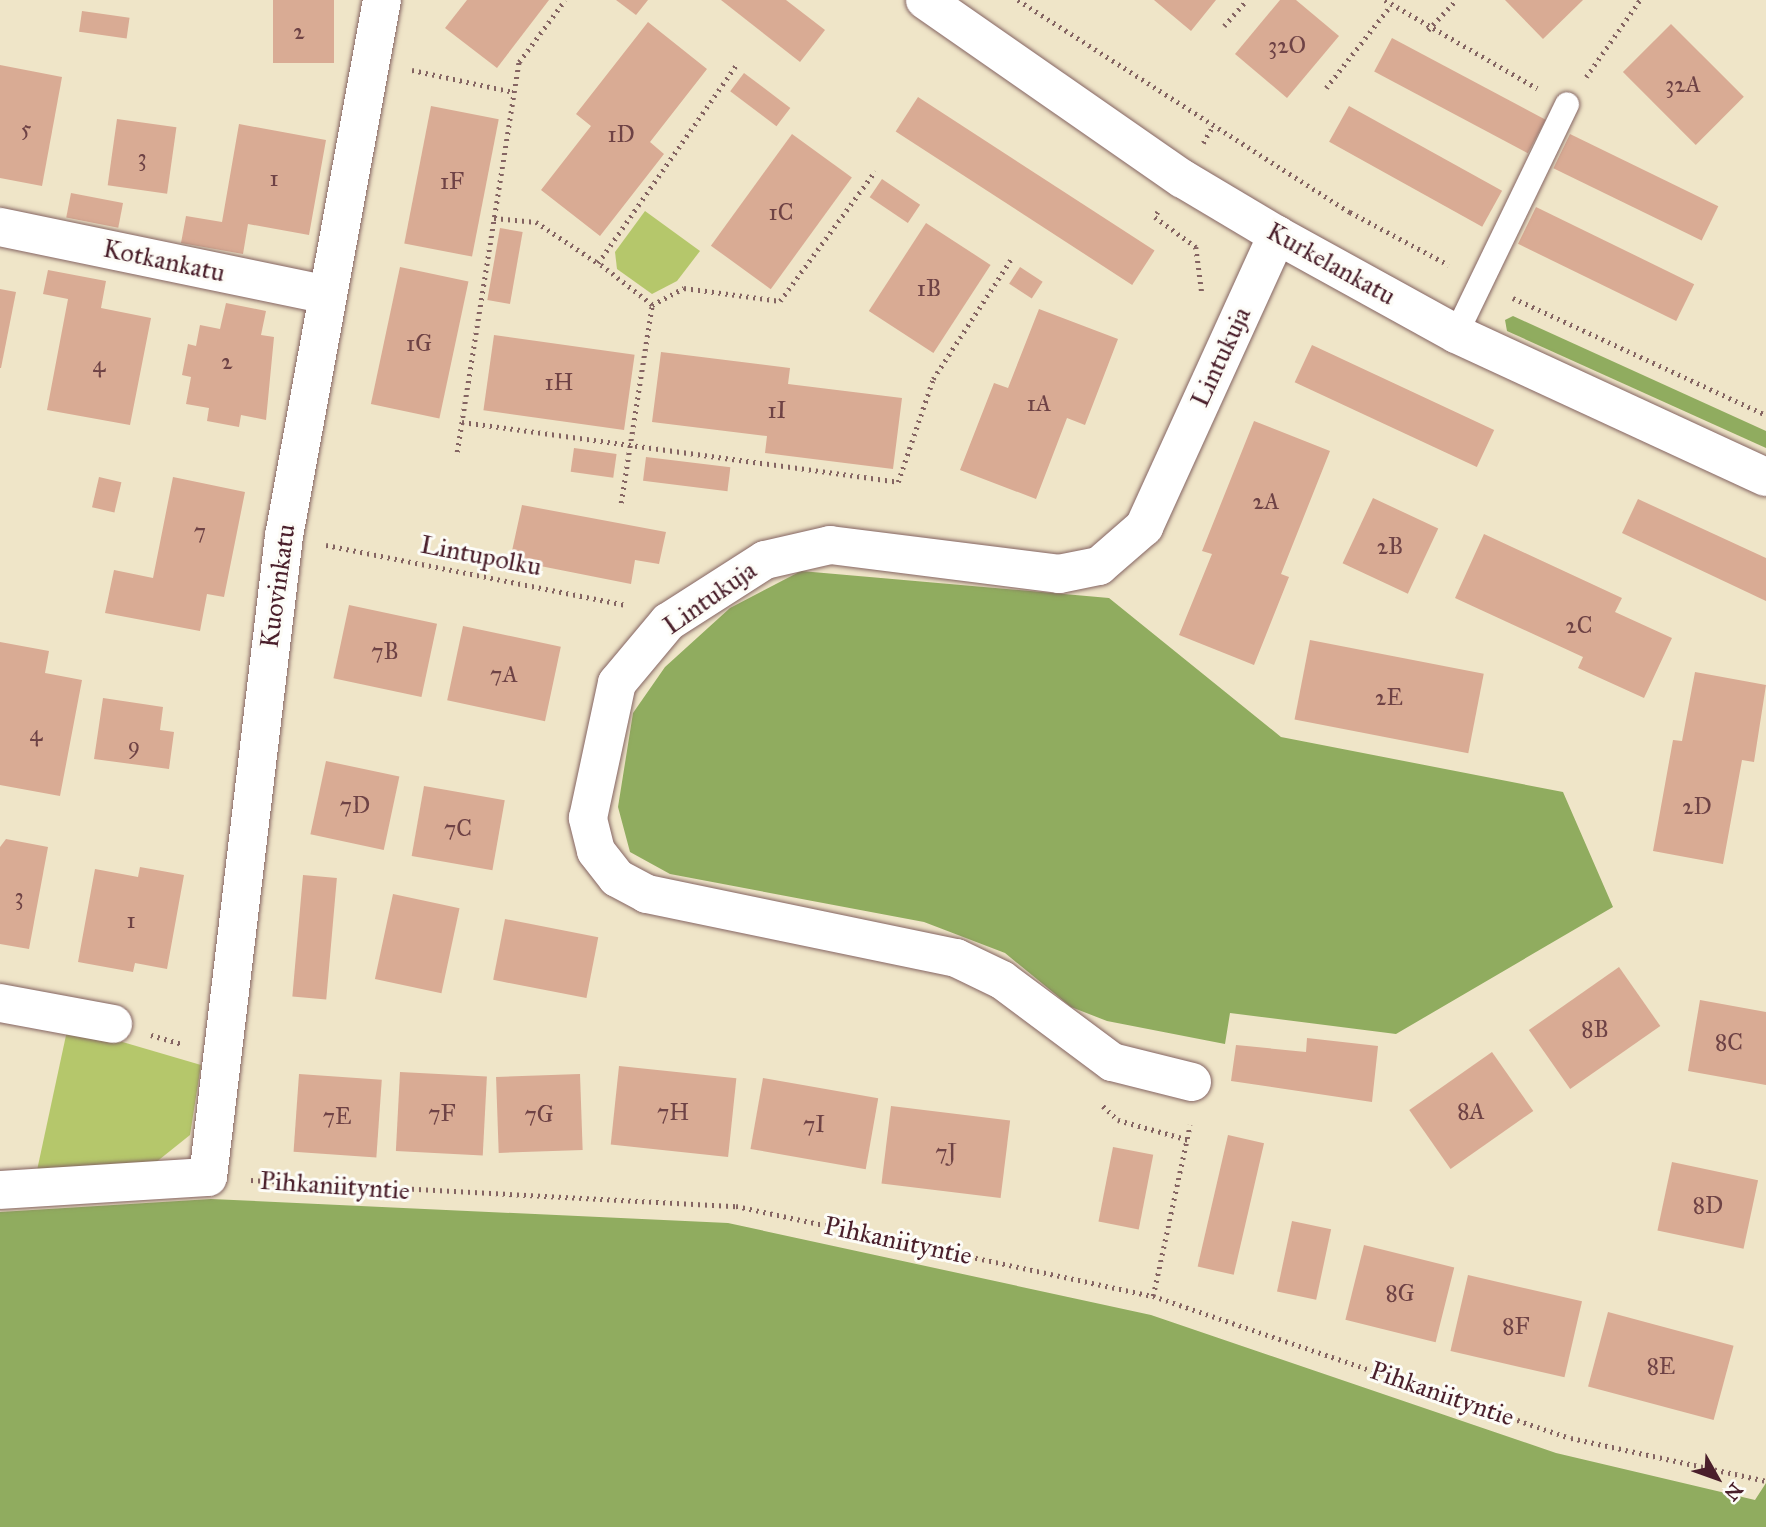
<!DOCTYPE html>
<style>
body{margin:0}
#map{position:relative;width:1766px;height:1527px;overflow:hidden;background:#efe5c8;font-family:"IM FELL Great Primer",serif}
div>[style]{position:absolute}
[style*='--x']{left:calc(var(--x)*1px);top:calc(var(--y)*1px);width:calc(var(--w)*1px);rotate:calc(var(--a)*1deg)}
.green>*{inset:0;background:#b5c76b}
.forest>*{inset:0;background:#90ac5f}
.building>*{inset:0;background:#d9ab94;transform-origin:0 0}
.path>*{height:4.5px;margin-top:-2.25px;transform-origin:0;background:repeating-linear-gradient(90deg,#846462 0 2px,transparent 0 7px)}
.roads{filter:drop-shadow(0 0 2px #846462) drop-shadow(0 0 2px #846462)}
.service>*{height:24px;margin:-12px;padding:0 12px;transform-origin:12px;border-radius:12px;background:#fff}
.minor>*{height:38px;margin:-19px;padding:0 19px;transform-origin:19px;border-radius:19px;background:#fff}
.tertiary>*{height:38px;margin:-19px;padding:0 19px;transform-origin:19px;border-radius:19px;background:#fff}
span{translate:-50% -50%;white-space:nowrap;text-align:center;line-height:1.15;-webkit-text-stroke:6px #fdfcf7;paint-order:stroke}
.number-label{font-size:23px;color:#6e4245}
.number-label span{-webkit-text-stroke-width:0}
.street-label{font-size:26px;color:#4a1f2b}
.north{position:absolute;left:1682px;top:1443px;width:70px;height:70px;-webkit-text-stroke:5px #fdfcf7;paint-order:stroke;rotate:130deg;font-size:19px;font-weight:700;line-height:28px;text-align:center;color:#4a1f2b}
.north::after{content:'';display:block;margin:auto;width:24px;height:32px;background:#4a1f2b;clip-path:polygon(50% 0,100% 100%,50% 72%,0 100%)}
</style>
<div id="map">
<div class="green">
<i style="clip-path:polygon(645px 211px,700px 251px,677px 281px,652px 294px,617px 269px,615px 252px)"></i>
<i style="clip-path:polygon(68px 1026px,201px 1065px,190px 1135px,155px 1163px,36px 1175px)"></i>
</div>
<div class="forest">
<i style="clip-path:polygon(1513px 316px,1766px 431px,1766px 448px,1507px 331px,1505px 320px)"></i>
<i style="clip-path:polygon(801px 571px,1109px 598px,1281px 737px,1563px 792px,1613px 907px,1396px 1034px,1230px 1013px,1225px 1044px,1107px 1021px,1071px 1007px,1005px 953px,924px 922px,670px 874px,630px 852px,618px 807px,633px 713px,665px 667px,730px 608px)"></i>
<i style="clip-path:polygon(211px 1199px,728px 1223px,1151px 1315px,1556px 1453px,1755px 1500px,1766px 1483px,1766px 1527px,0 1527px,0 1212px)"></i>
</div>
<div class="building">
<i style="left:273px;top:0;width:61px;height:63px"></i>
<i style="clip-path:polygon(467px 0,549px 0,497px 68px,445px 28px)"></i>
<i style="clip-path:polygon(616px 0,648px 0,636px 15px)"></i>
<i style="clip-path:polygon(721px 0,786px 0,825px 30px,800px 62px)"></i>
<i style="clip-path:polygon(1154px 0,1216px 0,1191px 31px)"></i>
<i style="clip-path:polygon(1280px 0,1296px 0,1339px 36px,1287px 98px,1235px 54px)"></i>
<i style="clip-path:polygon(1505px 0,1583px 0,1543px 39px)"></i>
<i style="left:82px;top:11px;width:48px;height:21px;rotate:8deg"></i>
<i style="clip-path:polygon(648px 22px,707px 69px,650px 142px,664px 154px,600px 236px,541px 190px,591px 126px,576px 114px)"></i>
<i style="left:1671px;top:24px;width:103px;height:68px;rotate:45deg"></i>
<i style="left:1392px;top:38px;width:174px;height:38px;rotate:28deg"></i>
<i style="clip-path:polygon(0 65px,62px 77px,42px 186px,0 178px)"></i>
<i style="left:744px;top:73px;width:58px;height:23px;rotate:37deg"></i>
<i style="left:918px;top:97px;width:282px;height:41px;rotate:33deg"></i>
<i style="left:431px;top:106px;width:69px;height:140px;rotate:11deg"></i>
<i style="left:1349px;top:106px;width:175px;height:41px;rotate:29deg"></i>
<i style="left:117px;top:119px;width:60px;height:67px;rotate:8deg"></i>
<i style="clip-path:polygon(239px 124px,326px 140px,309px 235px,248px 224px,243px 254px,181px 243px,186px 216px,222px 222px)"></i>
<i style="left:792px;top:134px;width:74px;height:138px;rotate:36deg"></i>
<i style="left:1570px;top:134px;width:165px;height:38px;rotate:26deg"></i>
<i style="left:882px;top:179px;width:46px;height:22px;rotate:34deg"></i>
<i style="left:71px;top:193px;width:53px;height:25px;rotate:11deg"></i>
<i style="left:1536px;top:207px;width:176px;height:41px;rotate:26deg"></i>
<i style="left:926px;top:223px;width:77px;height:105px;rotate:33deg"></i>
<i style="left:500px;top:228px;width:23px;height:73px;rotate:10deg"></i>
<i style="left:400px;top:267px;width:70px;height:140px;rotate:12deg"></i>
<i style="left:1020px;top:267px;width:27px;height:20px;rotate:33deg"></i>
<i style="clip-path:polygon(48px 270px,106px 281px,101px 308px,151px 318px,130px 425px,47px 410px,68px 299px,43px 294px)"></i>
<i style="clip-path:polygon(0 289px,16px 292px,1px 368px,0 368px)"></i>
<i style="clip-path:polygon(226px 303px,266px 311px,261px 335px,274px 337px,266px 420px,241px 415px,239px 427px,207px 421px,209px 408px,186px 404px,191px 377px,182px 375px,188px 344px,196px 346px,200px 325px,220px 329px)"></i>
<i style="clip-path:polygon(1039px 309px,1118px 339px,1085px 425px,1067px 418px,1036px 499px,960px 470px,994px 383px,1008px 388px)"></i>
<i style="left:494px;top:335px;width:142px;height:76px;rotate:8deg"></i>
<i style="left:1312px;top:345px;width:201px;height:41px;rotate:25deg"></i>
<i style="clip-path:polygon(661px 352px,790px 368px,788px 384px,902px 398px,893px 469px,765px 453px,767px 436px,652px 422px)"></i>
<i style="clip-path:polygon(1254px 421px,1330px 451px,1281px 574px,1289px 577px,1254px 665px,1179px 635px,1212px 554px,1202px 551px)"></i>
<i style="left:574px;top:448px;width:43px;height:24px;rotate:8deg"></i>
<i style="left:646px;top:457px;width:85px;height:24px;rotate:7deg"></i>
<i style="left:99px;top:477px;width:23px;height:31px;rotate:13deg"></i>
<i style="clip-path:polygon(173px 477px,245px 492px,224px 597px,207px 594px,200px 631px,105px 613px,114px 570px,153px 578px)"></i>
<i style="left:1373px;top:498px;width:72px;height:72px;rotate:25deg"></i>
<i style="clip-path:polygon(1638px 499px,1766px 558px,1766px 601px,1622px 533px)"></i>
<i style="clip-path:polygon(522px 505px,666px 532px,659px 564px,635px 560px,631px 584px,510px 560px)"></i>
<i style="clip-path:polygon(1484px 534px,1622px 598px,1615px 612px,1672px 638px,1644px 698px,1578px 668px,1583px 657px,1455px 598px)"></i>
<i style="left:349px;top:605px;width:90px;height:75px;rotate:12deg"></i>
<i style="left:463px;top:626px;width:100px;height:76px;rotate:12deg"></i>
<i style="left:1310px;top:640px;width:177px;height:81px;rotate:11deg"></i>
<i style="clip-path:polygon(0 642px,49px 651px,45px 673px,82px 680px,60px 796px,0 785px)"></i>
<i style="clip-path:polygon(1695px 672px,1766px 685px,1754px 762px,1742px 760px,1723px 864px,1653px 851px,1673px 740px,1682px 741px)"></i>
<i style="clip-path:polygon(103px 698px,163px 707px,160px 730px,174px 732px,169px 769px,94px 759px)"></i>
<i style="left:326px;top:761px;width:75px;height:75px;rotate:12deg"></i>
<i style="left:424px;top:786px;width:82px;height:71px;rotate:10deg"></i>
<i style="clip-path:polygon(6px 839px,48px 847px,29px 949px,0 944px,0 847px)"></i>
<i style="clip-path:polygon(140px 867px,184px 875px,167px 969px,135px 963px,133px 972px,78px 962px,95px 869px,138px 877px)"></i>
<i style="left:303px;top:875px;width:34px;height:122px;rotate:5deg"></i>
<i style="left:393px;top:894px;width:68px;height:87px;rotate:12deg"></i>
<i style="left:505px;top:919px;width:95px;height:62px;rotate:11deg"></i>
<i style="left:1619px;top:967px;width:72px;height:110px;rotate:55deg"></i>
<i style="clip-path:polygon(1700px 1000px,1766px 1012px,1766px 1085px,1688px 1071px)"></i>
<i style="clip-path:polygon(1307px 1038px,1378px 1046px,1372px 1102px,1231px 1081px,1236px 1045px,1306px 1052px)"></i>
<i style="left:1492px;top:1052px;width:72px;height:101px;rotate:55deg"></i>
<i style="left:619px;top:1066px;width:118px;height:79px;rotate:6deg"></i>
<i style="left:400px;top:1072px;width:87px;height:79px;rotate:3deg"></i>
<i style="left:299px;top:1074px;width:83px;height:78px;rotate:4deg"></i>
<i style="left:580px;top:1074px;width:76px;height:84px;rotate:88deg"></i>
<i style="left:763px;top:1078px;width:117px;height:72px;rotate:10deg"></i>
<i style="left:891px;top:1106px;width:120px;height:78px;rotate:7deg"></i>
<i style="left:1228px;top:1135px;width:37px;height:135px;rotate:13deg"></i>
<i style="left:1113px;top:1147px;width:41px;height:76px;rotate:11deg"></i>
<i style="left:1672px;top:1162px;width:88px;height:70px;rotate:12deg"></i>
<i style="left:1292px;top:1221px;width:40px;height:72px;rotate:12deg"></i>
<i style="left:1364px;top:1245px;width:93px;height:77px;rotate:14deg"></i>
<i style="left:1468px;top:1275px;width:117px;height:78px;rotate:13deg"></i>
<i style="left:1608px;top:1312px;width:130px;height:77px;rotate:15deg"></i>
</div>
<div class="path">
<i style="--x:1018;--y:0;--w:394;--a:32.6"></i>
<i style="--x:1350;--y:212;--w:112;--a:28.2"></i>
<i style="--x:1385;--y:0;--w:176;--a:30.1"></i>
<i style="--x:1224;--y:26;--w:35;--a:-49"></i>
<i style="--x:1428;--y:30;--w:41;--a:-47"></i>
<i style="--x:412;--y:70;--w:104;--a:12.2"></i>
<i style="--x:1586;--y:77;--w:94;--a:-55"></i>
<i style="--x:1326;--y:88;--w:105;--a:-51.9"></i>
<i style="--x:1203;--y:143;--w:20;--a:-60"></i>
<i style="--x:1158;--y:212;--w:6;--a:121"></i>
<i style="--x:1155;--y:217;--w:51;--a:36.2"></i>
<i style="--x:1196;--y:247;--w:46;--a:82.6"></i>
<i style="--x:494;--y:218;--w:42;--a:5.4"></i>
<i style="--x:536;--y:222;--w:74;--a:33.5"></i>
<i style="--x:1513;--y:298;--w:279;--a:24.8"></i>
<i style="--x:652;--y:305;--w:36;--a:-28"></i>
<i style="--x:684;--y:288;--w:97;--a:7.7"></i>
<i style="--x:780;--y:301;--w:161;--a:-53.8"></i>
<i style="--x:462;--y:422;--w:440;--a:7.8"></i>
<i style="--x:898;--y:482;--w:109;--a:-71.2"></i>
<i style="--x:933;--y:379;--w:145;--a:-56.9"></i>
<i style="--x:457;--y:452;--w:395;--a:-81"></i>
<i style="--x:519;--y:62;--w:77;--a:-53.4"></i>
<i style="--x:621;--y:503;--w:200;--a:-81.1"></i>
<i style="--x:652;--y:305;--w:68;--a:-142.1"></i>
<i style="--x:598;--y:263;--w:243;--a:-55.1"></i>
<i style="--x:326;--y:545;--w:306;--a:11.3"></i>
<i style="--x:151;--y:1035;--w:33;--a:16"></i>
<i style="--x:1103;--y:1106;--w:21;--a:43"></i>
<i style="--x:1118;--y:1120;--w:74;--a:15.7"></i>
<i style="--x:251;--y:1180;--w:486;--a:3.1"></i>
<i style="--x:736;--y:1206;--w:427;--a:12.2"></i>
<i style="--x:1153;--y:1296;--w:441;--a:18.8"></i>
<i style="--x:1571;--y:1438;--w:200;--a:12.4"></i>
<i style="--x:1153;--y:1296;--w:175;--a:-77.8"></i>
</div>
<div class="roads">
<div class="service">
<i style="--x:1456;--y:334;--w:255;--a:-64.2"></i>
</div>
<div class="minor">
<i style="--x:0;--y:227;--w:334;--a:11.7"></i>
<i style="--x:0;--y:1003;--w:115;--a:10.5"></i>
<i style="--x:1192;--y:1082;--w:82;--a:-166"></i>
<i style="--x:1112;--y:1062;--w:137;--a:-143.3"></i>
<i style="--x:1002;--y:980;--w:51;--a:-154.4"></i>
<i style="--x:956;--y:958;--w:316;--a:-168.3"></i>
<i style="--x:647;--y:894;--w:34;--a:-152"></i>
<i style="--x:617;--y:878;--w:34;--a:-128"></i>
<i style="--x:596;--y:851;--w:34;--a:-104"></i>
<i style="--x:588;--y:818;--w:138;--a:-77.9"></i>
<i style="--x:617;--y:683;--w:80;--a:-50.1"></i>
<i style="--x:668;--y:622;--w:115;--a:-32.6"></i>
<i style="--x:765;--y:560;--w:67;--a:-13"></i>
<i style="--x:830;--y:545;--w:231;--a:7.2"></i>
<i style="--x:1059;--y:574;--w:41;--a:-11.3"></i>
<i style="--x:1099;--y:566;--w:60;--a:-40.9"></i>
<i style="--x:1144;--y:527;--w:321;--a:-65.5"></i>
<i style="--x:0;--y:1190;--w:208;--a:-3.6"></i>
<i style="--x:208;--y:1177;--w:645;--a:-83.24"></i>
<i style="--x:284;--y:536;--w:545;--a:-79.64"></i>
</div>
<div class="tertiary">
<i style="--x:925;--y:0;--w:314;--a:34.8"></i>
<i style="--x:1183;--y:179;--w:109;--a:30.8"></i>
<i style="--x:1277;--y:235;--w:205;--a:28.9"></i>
<i style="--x:1456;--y:334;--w:341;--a:24.8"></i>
</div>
</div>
<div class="number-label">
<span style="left:299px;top:31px">2</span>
<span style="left:1287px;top:45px">32O</span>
<span style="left:1683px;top:84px">32A</span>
<span style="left:26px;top:128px">5</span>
<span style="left:621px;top:134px">1D</span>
<span style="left:142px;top:157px">3</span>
<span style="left:274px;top:178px">1</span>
<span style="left:452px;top:181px">1F</span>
<span style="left:781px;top:212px">1C</span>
<span style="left:929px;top:288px">1B</span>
<span style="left:419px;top:343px">1G</span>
<span style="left:227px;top:361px">2</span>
<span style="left:99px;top:364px">4</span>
<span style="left:559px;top:382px">1H</span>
<span style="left:1039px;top:403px">1A</span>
<span style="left:777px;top:410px">1I</span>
<span style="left:1266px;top:501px">2A</span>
<span style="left:200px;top:531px">7</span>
<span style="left:1390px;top:546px">2B</span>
<span style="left:1579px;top:625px">2C</span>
<span style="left:385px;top:651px">7B</span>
<span style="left:504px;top:674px">7A</span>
<span style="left:1389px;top:697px">2E</span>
<span style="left:36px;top:733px">4</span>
<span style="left:134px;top:745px">9</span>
<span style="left:355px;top:805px">7D</span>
<span style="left:1697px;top:806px">2D</span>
<span style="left:458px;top:828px">7C</span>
<span style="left:19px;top:896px">3</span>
<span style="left:131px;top:920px">1</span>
<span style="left:1595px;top:1029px">8B</span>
<span style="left:1729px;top:1042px">8C</span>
<span style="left:1471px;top:1111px">8A</span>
<span style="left:673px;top:1112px">7H</span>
<span style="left:442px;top:1113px">7F</span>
<span style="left:539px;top:1114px">7G</span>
<span style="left:337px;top:1116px">7E</span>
<span style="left:814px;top:1124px">7I</span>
<span style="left:946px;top:1152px">7J</span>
<span style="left:1708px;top:1205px">8D</span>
<span style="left:1400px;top:1293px">8G</span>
<span style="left:1516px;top:1326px">8F</span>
<span style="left:1661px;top:1366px">8E</span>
</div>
<div class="street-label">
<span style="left:164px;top:261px;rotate:12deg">Kotkankatu</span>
<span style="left:1331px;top:264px;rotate:29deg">Kurkelankatu</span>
<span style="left:1221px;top:357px;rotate:-65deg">Lintukuja</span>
<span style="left:481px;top:556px;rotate:11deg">Lintupolku</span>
<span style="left:278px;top:586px;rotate:-82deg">Kuovinkatu</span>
<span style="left:710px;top:598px;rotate:-35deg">Lintukuja</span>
<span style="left:335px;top:1186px;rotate:4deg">Pihkaniityntie</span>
<span style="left:898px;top:1241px;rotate:12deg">Pihkaniityntie</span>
<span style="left:1442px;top:1394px;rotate:19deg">Pihkaniityntie</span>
</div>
<div class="north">N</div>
</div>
